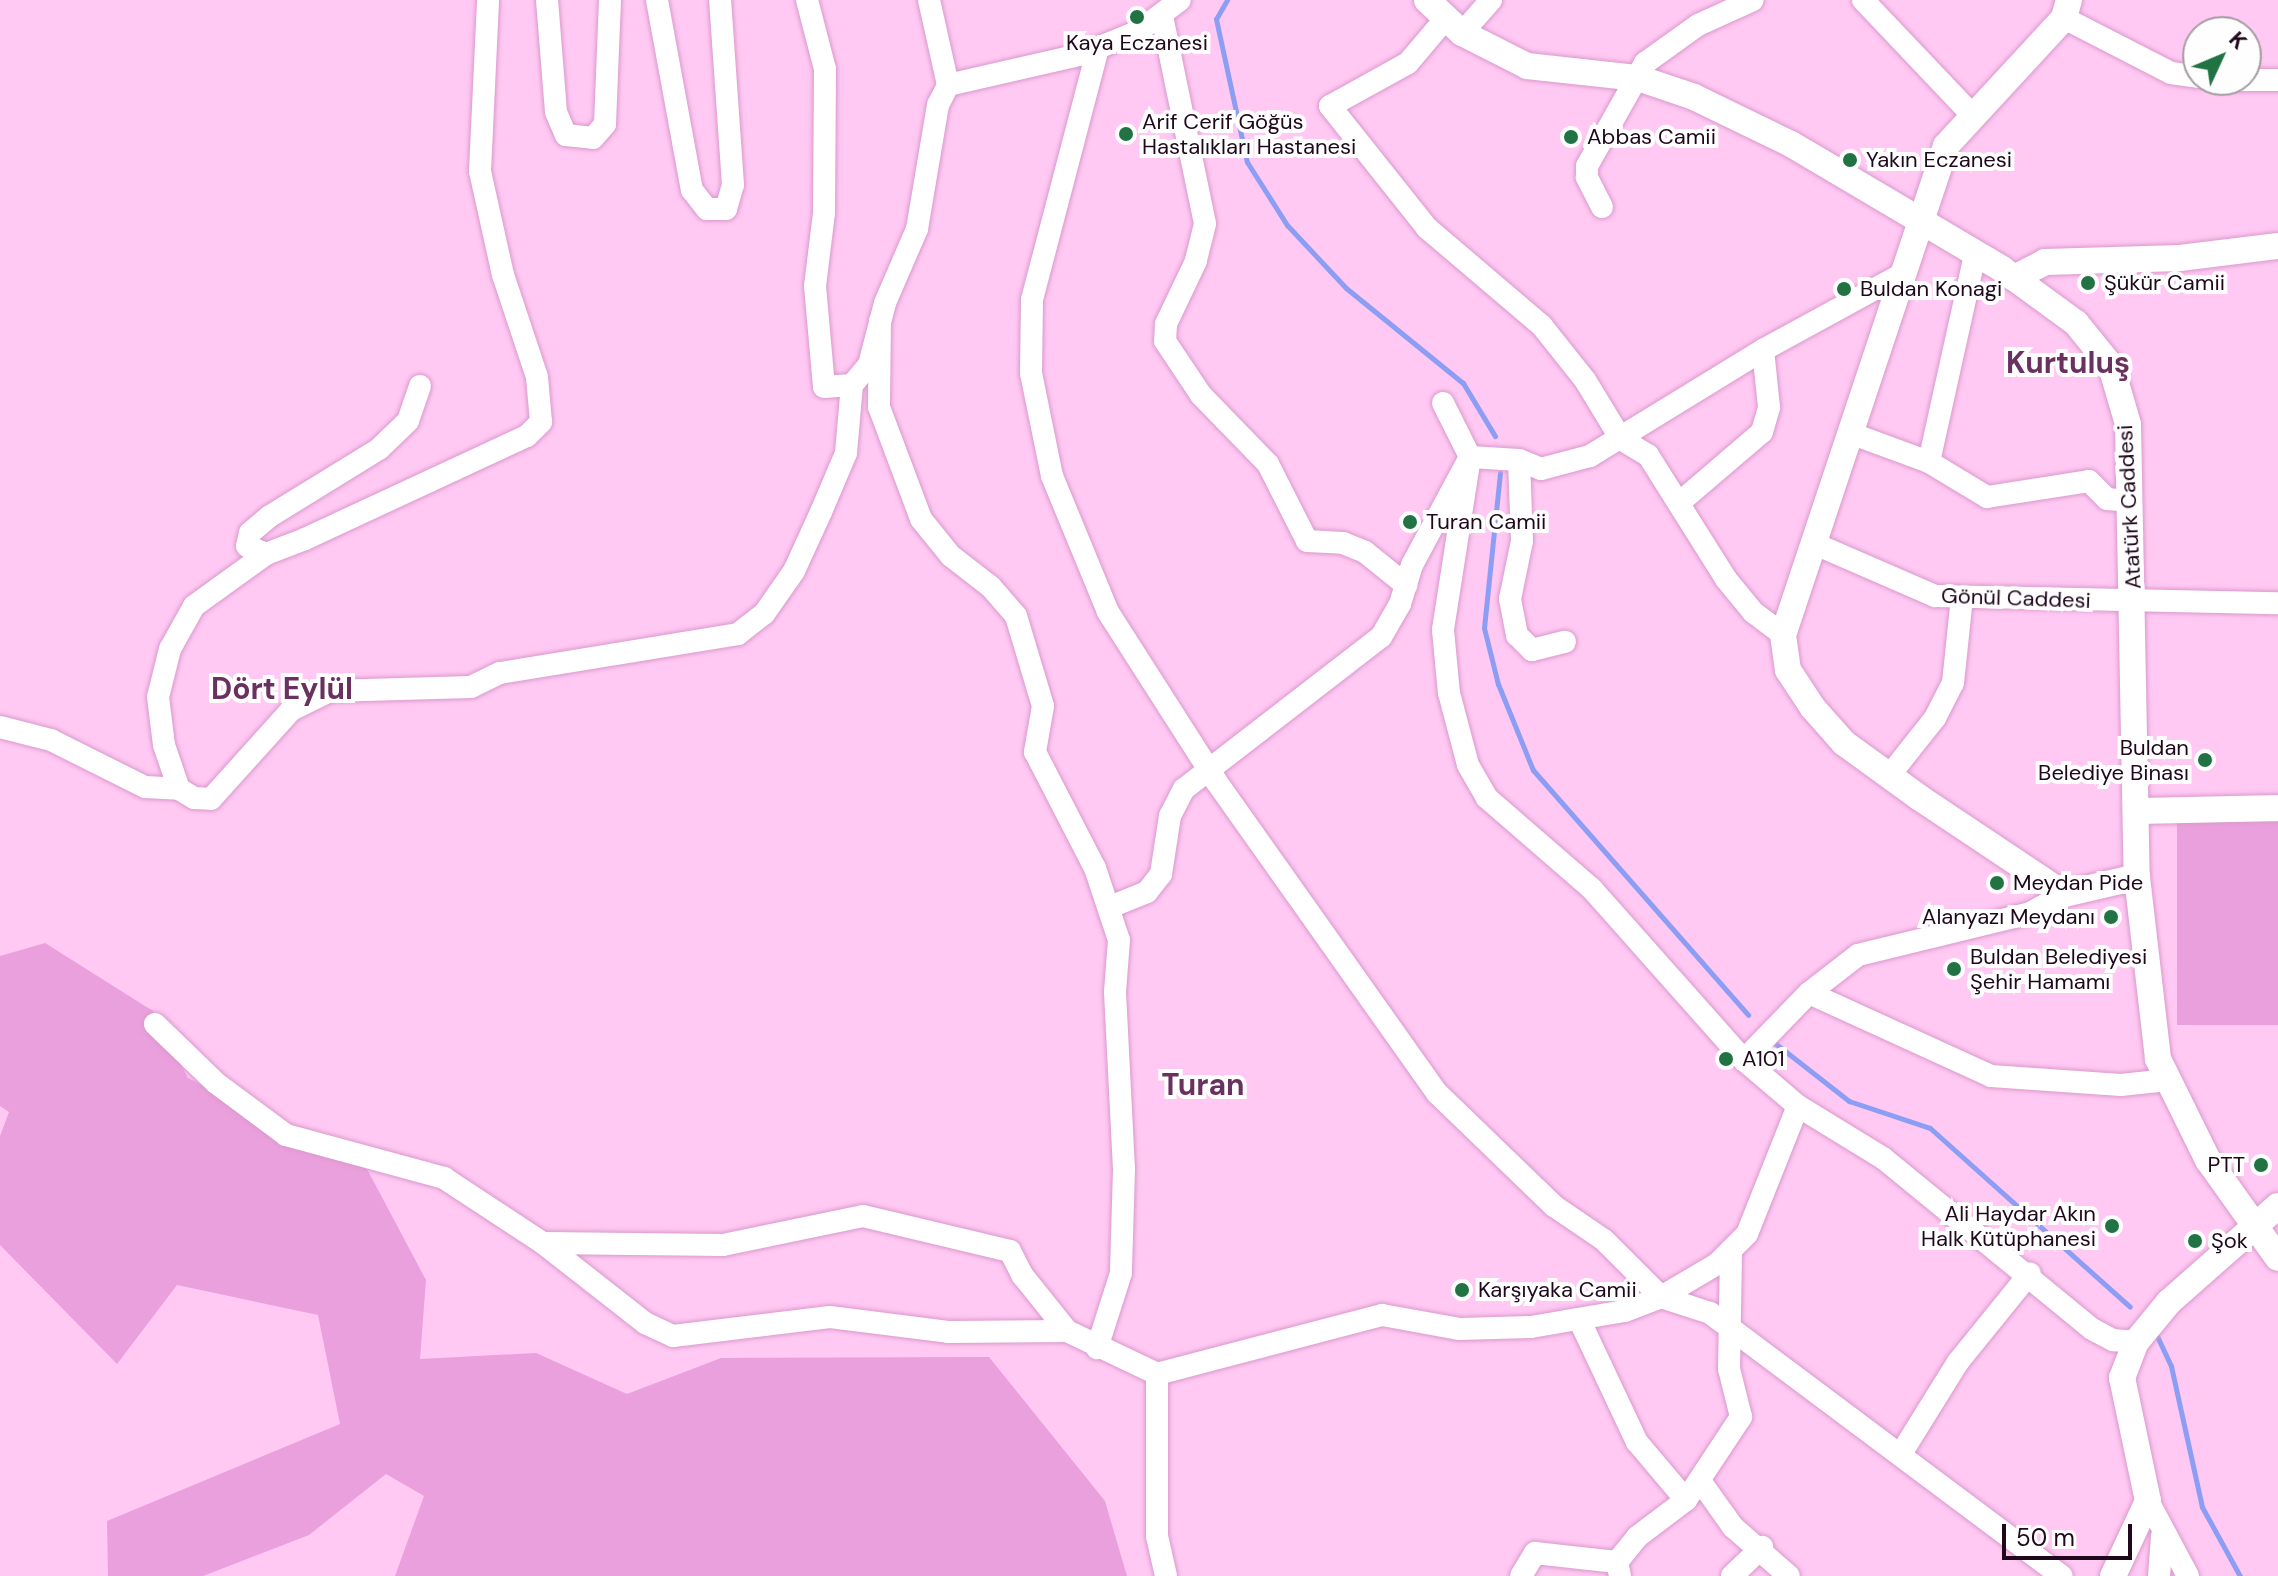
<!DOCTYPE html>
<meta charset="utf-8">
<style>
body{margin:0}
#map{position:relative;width:2278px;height:1576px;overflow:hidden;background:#ffc9f3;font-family:"DM Sans",sans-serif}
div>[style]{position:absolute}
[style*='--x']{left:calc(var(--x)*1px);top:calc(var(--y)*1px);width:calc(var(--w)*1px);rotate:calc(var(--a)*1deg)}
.green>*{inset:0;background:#eaa0dc;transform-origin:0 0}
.stream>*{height:5px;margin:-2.5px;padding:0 2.5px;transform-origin:2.5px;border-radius:2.5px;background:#8c9df4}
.roads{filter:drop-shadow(0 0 2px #da99cd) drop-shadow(0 0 2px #da99cd)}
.minor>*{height:22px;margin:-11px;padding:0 11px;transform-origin:11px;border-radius:11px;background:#fff}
.tertiary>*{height:26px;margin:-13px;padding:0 13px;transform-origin:13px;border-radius:13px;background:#fff}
.dots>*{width:22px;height:22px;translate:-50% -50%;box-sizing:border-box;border:4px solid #fefefe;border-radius:50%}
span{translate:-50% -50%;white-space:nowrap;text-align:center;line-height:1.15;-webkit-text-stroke:8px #fefefe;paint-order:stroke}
.poi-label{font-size:22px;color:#1f081b}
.left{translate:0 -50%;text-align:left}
.right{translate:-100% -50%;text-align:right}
.street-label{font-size:22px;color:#1f081b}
.district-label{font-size:30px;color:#693160;font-weight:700}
.north{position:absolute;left:2182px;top:16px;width:80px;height:80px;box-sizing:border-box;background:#fefefe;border:2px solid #a59ca3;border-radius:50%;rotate:46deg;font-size:22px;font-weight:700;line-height:32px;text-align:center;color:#1f081b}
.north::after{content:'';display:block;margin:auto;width:28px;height:36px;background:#217344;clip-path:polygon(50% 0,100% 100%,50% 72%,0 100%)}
.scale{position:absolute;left:2002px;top:1524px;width:130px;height:36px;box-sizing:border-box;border:4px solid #1f081b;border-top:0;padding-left:10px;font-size:24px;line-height:28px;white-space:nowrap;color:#1f081b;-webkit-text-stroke:6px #fefefe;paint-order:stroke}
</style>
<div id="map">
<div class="green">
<i style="left:2278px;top:822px;width:203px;height:101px;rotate:90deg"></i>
<i style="clip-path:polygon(45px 943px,153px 1011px,188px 1078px,367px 1169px,426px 1280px,420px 1359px,536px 1353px,627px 1394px,721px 1358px,989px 1357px,1105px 1501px,1127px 1576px,395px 1576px,424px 1496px,386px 1474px,309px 1535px,203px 1576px,108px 1576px,107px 1521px,340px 1424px,318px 1315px,177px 1285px,117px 1364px,0 1245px,0 1136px,9px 1112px,0 1106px,0 956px)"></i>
</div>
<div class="stream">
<i style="--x:1227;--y:0;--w:22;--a:120"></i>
<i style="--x:1216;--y:19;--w:146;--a:77.8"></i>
<i style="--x:1247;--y:162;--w:75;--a:57.6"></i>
<i style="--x:1287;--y:225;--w:86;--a:46.9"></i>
<i style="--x:1346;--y:288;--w:151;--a:39.1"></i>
<i style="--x:1463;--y:383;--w:62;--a:58.9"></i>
<i style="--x:1500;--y:473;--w:156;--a:95.9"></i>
<i style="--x:1484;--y:628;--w:58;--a:76"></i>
<i style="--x:1498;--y:684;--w:93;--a:67.9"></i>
<i style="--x:1533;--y:770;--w:326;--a:48.7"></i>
<i style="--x:1776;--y:1044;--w:93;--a:38"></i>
<i style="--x:1849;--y:1101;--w:85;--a:18.4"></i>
<i style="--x:1930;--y:1128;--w:268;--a:41.8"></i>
<i style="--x:2157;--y:1336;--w:33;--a:65"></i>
<i style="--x:2171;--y:1366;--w:144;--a:77.6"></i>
<i style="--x:2202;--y:1507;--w:79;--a:61.2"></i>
</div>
<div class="roads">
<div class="minor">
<i style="--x:547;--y:0;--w:112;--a:85.4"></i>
<i style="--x:556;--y:112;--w:25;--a:67"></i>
<i style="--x:566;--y:135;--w:27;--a:6"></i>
<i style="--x:593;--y:138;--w:18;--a:-49"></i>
<i style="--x:605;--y:124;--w:124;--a:-87.7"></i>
<i style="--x:657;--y:0;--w:193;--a:79.6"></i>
<i style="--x:692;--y:190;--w:24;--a:52"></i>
<i style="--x:707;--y:209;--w:19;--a:0"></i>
<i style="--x:726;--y:209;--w:25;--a:-74"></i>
<i style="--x:733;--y:185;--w:185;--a:-94"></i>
<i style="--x:807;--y:0;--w:71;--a:75.4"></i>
<i style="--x:825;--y:69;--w:144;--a:90.4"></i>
<i style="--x:824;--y:213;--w:74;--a:97"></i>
<i style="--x:815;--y:286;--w:101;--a:84.9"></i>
<i style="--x:824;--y:387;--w:28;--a:-4"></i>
<i style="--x:852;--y:385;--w:26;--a:-50"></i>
<i style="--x:869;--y:365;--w:64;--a:-75.5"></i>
<i style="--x:885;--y:303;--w:81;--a:-66.6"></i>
<i style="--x:917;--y:229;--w:126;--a:-80.4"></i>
<i style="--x:938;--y:105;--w:22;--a:-63"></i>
<i style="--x:948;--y:85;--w:139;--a:-12.9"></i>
<i style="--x:1083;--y:54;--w:61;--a:-22.3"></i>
<i style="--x:1139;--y:31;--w:51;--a:-37.1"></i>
<i style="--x:929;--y:0;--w:87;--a:77.4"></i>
<i style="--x:1863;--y:0;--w:157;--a:46.5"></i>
<i style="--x:1162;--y:16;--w:212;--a:78.3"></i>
<i style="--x:1205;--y:224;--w:38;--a:104"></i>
<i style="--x:1196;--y:261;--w:70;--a:115.5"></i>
<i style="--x:1166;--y:324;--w:17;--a:93"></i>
<i style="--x:1165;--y:341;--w:65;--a:56.3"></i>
<i style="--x:1201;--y:395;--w:96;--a:45.8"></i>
<i style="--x:1268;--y:464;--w:86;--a:63.1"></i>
<i style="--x:1307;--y:541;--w:36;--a:3"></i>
<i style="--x:1343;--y:543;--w:24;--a:22"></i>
<i style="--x:1365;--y:552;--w:53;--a:38.8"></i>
<i style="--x:1446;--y:18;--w:59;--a:130.2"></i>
<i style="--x:1408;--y:63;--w:89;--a:151.1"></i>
<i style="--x:1330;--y:106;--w:156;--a:51.5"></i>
<i style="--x:1427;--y:228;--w:151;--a:40.4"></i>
<i style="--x:1542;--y:326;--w:69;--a:51.5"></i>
<i style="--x:1585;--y:380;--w:69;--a:58.6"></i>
<i style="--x:1621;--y:439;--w:31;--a:31"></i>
<i style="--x:1648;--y:455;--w:146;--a:57.8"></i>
<i style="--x:1726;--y:579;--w:43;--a:50.7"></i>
<i style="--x:1753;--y:612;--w:38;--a:37"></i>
<i style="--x:2064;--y:18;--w:120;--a:27.2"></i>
<i style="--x:2171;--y:73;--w:27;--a:8"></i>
<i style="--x:1462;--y:33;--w:44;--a:-48.7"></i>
<i style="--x:1098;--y:48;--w:260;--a:104.7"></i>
<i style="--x:1032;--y:300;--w:73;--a:90.8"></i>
<i style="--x:1031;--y:373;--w:105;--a:78.5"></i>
<i style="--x:1052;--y:476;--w:147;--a:67.6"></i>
<i style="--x:1108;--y:612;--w:201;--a:57.4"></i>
<i style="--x:1216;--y:781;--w:382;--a:54.7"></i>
<i style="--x:1437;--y:1093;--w:163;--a:44"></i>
<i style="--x:1554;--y:1206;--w:60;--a:34.2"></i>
<i style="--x:1604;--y:1240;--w:81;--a:45"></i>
<i style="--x:1661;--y:1297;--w:52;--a:18.1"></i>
<i style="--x:1710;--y:1313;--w:439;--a:36.8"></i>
<i style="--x:2216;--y:80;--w:62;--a:0"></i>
<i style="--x:1602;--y:207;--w:34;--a:-117"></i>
<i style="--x:1587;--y:177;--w:11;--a:-90"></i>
<i style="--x:1587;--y:166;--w:118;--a:-60.6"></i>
<i style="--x:1645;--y:63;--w:65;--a:-35.6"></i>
<i style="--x:1698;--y:25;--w:60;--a:-24.4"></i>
<i style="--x:880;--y:321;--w:86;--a:90.7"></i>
<i style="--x:879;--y:407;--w:120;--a:69.4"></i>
<i style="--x:921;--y:519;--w:48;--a:51"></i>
<i style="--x:951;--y:556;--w:51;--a:37.8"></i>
<i style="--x:991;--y:587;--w:38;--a:49"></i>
<i style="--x:1016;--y:616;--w:94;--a:73.3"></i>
<i style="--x:1043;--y:706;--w:47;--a:99.9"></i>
<i style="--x:1035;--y:752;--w:131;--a:62.7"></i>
<i style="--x:1095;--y:868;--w:76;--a:71.6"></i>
<i style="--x:1119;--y:940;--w:52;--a:94.4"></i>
<i style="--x:1115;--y:992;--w:177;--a:87.1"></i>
<i style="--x:1124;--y:1169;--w:104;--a:91.7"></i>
<i style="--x:1121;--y:1273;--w:79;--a:107.7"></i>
<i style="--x:420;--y:386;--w:37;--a:109"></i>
<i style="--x:408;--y:421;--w:40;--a:136"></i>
<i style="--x:379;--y:449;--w:128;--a:148.4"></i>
<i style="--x:270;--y:516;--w:26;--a:140"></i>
<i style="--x:250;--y:533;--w:13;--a:103"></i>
<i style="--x:247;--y:546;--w:21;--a:23"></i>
<i style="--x:266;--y:554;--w:42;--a:-21"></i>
<i style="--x:305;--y:539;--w:245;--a:-24.9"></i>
<i style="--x:527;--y:436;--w:20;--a:-45"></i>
<i style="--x:541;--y:422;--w:45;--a:-95.1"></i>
<i style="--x:537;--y:377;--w:108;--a:-108.4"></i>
<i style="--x:503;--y:275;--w:107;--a:-102.5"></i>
<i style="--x:480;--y:171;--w:171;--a:-87.3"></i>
<i style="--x:1443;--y:403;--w:60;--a:63.4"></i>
<i style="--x:1470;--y:457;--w:175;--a:98.9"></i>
<i style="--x:1443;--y:630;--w:63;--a:84.6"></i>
<i style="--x:1449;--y:693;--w:74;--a:75.2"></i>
<i style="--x:1468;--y:765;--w:38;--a:60"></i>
<i style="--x:1487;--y:798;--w:139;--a:40.9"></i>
<i style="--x:1592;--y:889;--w:229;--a:48.4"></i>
<i style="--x:1744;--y:1060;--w:71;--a:40.4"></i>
<i style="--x:1798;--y:1106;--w:100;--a:31.5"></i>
<i style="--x:1883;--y:1158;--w:270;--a:39.3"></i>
<i style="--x:2092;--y:1329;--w:24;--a:28"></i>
<i style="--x:2113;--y:1340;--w:23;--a:5"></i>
<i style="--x:1850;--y:433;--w:84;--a:20.2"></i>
<i style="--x:1929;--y:462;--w:68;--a:31.1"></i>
<i style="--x:1987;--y:497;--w:103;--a:-8.9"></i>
<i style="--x:2089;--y:481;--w:25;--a:45"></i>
<i style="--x:2107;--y:499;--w:24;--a:5"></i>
<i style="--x:1519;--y:460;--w:81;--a:87.9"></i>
<i style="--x:1522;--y:541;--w:59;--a:101.7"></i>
<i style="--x:1510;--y:599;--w:37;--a:79"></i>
<i style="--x:1517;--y:635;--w:21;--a:45"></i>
<i style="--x:1532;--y:650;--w:34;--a:-14"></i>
<i style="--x:1929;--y:462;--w:213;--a:-77.5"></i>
<i style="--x:1679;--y:503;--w:109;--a:-40.5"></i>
<i style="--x:1762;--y:432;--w:26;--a:-74"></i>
<i style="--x:1769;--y:407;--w:57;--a:-96"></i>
<i style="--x:1813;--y:543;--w:133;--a:23.5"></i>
<i style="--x:1935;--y:596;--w:343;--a:1.2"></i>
<i style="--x:266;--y:554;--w:89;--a:144.2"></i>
<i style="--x:194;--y:606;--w:49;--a:119.2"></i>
<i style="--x:170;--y:649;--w:49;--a:104"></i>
<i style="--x:158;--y:697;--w:48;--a:82.9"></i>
<i style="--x:164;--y:745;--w:46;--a:71.2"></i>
<i style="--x:179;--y:789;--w:17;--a:31"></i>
<i style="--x:194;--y:798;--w:17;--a:3"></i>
<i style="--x:211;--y:799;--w:120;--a:-48"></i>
<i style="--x:291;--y:710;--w:43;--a:-26"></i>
<i style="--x:330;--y:691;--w:141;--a:-1.6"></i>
<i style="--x:471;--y:687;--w:32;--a:-26"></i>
<i style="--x:500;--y:673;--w:241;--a:-9.3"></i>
<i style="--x:738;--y:634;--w:33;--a:-38"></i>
<i style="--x:764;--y:614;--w:52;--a:-55.1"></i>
<i style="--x:794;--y:571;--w:65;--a:-65.4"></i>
<i style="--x:821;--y:512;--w:64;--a:-67"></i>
<i style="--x:846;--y:453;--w:68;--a:-85"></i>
<i style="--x:0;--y:727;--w:53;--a:14.3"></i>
<i style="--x:51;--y:740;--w:105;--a:26.6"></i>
<i style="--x:145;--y:787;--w:34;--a:3"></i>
<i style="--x:1889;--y:776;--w:74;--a:-51.6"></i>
<i style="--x:1935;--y:718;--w:39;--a:-63"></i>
<i style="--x:1953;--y:683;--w:85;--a:-84"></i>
<i style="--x:1110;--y:907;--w:40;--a:-22"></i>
<i style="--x:1147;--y:892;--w:23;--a:-52"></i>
<i style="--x:1161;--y:874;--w:59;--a:-81.2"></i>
<i style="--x:1170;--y:816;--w:30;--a:-63"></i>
<i style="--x:1184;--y:789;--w:249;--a:-37.7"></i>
<i style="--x:1381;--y:637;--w:38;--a:-60"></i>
<i style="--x:1400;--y:604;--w:41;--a:-72.9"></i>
<i style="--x:1412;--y:565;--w:123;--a:-61.8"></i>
<i style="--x:1470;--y:457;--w:49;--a:3.5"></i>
<i style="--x:1519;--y:460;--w:24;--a:22"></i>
<i style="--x:1541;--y:469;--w:51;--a:-14.9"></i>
<i style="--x:1590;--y:456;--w:203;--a:-31.5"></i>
<i style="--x:1763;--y:350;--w:161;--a:-28.6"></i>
<i style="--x:1809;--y:993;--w:200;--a:24.5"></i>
<i style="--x:1991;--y:1076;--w:130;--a:4"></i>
<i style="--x:2121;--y:1085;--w:47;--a:-6.1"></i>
<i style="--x:155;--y:1024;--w:85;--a:44"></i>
<i style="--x:216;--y:1083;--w:87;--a:36.6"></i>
<i style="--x:286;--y:1135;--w:164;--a:15.2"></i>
<i style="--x:444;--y:1178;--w:118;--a:33.3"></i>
<i style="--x:543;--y:1243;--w:130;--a:38.1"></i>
<i style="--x:645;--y:1323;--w:31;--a:25"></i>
<i style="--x:673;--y:1336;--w:158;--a:-6.9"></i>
<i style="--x:830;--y:1317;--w:119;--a:7.2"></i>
<i style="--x:948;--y:1332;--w:119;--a:-0.5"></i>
<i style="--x:1067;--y:1331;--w:100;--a:25.5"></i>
<i style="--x:1157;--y:1374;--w:233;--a:-14.7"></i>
<i style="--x:1382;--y:1315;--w:78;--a:10.3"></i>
<i style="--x:1459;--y:1329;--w:72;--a:-1.6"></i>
<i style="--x:1531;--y:1327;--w:95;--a:-9.7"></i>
<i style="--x:1625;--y:1311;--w:39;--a:-21"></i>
<i style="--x:1661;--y:1297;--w:65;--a:-30.5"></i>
<i style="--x:1717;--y:1264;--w:42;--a:-45"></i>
<i style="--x:1747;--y:1234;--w:138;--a:-68.3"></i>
<i style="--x:1744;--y:1060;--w:93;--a:-45.9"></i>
<i style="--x:1809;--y:993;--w:62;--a:-37.8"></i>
<i style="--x:1858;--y:955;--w:177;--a:-13.7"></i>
<i style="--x:2030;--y:913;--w:39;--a:-29"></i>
<i style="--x:543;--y:1243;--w:180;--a:0.6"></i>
<i style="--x:723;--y:1245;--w:143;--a:-11.7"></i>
<i style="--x:863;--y:1216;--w:151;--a:13.4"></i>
<i style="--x:1010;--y:1251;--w:28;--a:63"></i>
<i style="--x:1023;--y:1276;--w:70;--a:51.3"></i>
<i style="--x:1579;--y:1319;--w:136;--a:64.8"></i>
<i style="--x:1637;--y:1442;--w:76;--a:49.8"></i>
<i style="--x:1157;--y:1374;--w:162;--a:90"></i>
<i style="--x:1157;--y:1536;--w:41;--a:77.3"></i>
<i style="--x:1902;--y:1452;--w:106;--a:-58.1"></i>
<i style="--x:1958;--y:1362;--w:114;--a:-51"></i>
<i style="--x:1701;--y:1482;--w:55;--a:54.6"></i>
<i style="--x:1733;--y:1527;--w:74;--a:41.2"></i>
<i style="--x:2148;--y:1501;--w:85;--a:61.9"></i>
<i style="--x:1521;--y:1576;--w:27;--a:-59"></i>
<i style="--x:1535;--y:1553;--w:82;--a:6.3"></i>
<i style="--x:1620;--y:1576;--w:14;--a:-102"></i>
<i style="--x:1617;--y:1562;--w:32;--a:-51"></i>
<i style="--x:1637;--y:1537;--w:61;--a:-37.1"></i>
<i style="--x:1686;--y:1500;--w:100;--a:-56.5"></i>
<i style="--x:1741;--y:1417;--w:49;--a:-104"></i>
<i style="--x:1729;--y:1369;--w:119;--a:-89"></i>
<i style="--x:1732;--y:1576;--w:42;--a:-44"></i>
<i style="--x:2159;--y:1576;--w:40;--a:-85.7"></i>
</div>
<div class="tertiary">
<i style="--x:1427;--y:0;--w:48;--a:43.3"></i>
<i style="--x:1462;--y:33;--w:73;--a:26.9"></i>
<i style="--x:1527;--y:66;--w:112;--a:6.2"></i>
<i style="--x:1638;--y:78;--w:59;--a:18.7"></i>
<i style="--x:1694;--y:97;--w:108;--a:25.9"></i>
<i style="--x:1791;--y:144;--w:245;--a:30.6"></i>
<i style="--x:2002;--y:269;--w:92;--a:36.1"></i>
<i style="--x:2076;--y:323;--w:55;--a:50.9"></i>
<i style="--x:2111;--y:366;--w:60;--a:73.7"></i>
<i style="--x:2128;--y:424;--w:453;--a:88.9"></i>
<i style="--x:2137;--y:877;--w:183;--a:83.4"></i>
<i style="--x:2158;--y:1059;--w:113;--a:63.7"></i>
<i style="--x:2208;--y:1160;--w:120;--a:54.5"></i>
<i style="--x:2069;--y:0;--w:19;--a:106"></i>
<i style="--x:2064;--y:18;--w:174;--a:132.7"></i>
<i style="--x:1946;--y:146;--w:515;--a:108.43"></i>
<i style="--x:1783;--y:635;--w:35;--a:82"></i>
<i style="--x:1788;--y:670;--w:45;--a:56.7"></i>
<i style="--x:1813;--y:708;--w:47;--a:48.5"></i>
<i style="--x:1844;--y:743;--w:94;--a:35.9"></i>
<i style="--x:1920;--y:798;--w:173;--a:33.7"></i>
<i style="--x:2064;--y:894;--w:75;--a:-13.1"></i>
<i style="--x:2014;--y:278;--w:35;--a:-27"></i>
<i style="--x:2045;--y:262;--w:135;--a:-1.7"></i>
<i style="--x:2180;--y:258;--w:99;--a:-7"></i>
<i style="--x:2140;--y:811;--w:138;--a:-1.2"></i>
<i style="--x:2113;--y:1576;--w:83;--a:-65"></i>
<i style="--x:2148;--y:1501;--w:126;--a:-101.9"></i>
<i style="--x:2122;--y:1378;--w:39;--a:-69"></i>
<i style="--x:2136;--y:1342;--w:52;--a:-50.5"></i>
<i style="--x:2169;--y:1302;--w:145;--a:-41.4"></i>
</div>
</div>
<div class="dots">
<i style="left:1137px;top:17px;background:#217344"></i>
<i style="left:1126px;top:134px;background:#217344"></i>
<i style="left:1571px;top:137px;background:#217344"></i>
<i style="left:1850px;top:160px;background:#217344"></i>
<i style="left:2088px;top:283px;background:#217344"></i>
<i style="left:1844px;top:289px;background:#217344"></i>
<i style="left:1410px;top:522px;background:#217344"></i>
<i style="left:2205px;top:760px;background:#217344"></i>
<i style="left:1997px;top:883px;background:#217344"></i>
<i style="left:2111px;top:917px;background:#217344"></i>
<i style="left:1954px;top:969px;background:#217344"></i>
<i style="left:1726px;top:1059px;background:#217344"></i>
<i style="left:2261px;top:1165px;background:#217344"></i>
<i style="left:2112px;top:1226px;background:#217344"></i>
<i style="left:2195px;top:1241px;background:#217344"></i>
<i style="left:1462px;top:1290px;background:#217344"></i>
</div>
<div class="poi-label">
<span style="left:1137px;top:43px">Kaya Eczanesi</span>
<span class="left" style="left:1142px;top:134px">Arif Cerif Göğüs<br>Hastalıkları Hastanesi</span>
<span class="left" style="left:1587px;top:137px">Abbas Camii</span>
<span class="left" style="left:1866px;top:160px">Yakın Eczanesi</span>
<span class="left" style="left:2104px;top:283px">Şükür Camii</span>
<span class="left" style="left:1860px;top:289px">Buldan Konagi</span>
<span class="left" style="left:1426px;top:522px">Turan Camii</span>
<span class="right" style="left:2189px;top:760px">Buldan<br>Belediye Binası</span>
<span class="left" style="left:2013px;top:883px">Meydan Pide</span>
<span class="right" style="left:2095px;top:917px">Alanyazı Meydanı</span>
<span class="left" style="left:1970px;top:969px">Buldan Belediyesi<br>Şehir Hamamı</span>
<span class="left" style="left:1742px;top:1059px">A101</span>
<span class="right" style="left:2245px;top:1165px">PTT</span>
<span class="right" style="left:2096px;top:1226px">Ali Haydar Akın<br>Halk Kütüphanesi</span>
<span class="left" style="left:2211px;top:1241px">Şok</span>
<span class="left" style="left:1478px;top:1290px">Karşıyaka Camii</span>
</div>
<div class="street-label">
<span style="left:2129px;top:507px;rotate:-93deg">Atatürk Caddesi</span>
<span style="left:2016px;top:598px;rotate:2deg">Gönül Caddesi</span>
</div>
<div class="district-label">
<span style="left:2068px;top:363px">Kurtuluş</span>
<span style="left:282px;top:689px">Dört Eylül</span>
<span style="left:1203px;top:1085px">Turan</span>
</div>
<div class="north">K</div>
<div class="scale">50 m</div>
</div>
